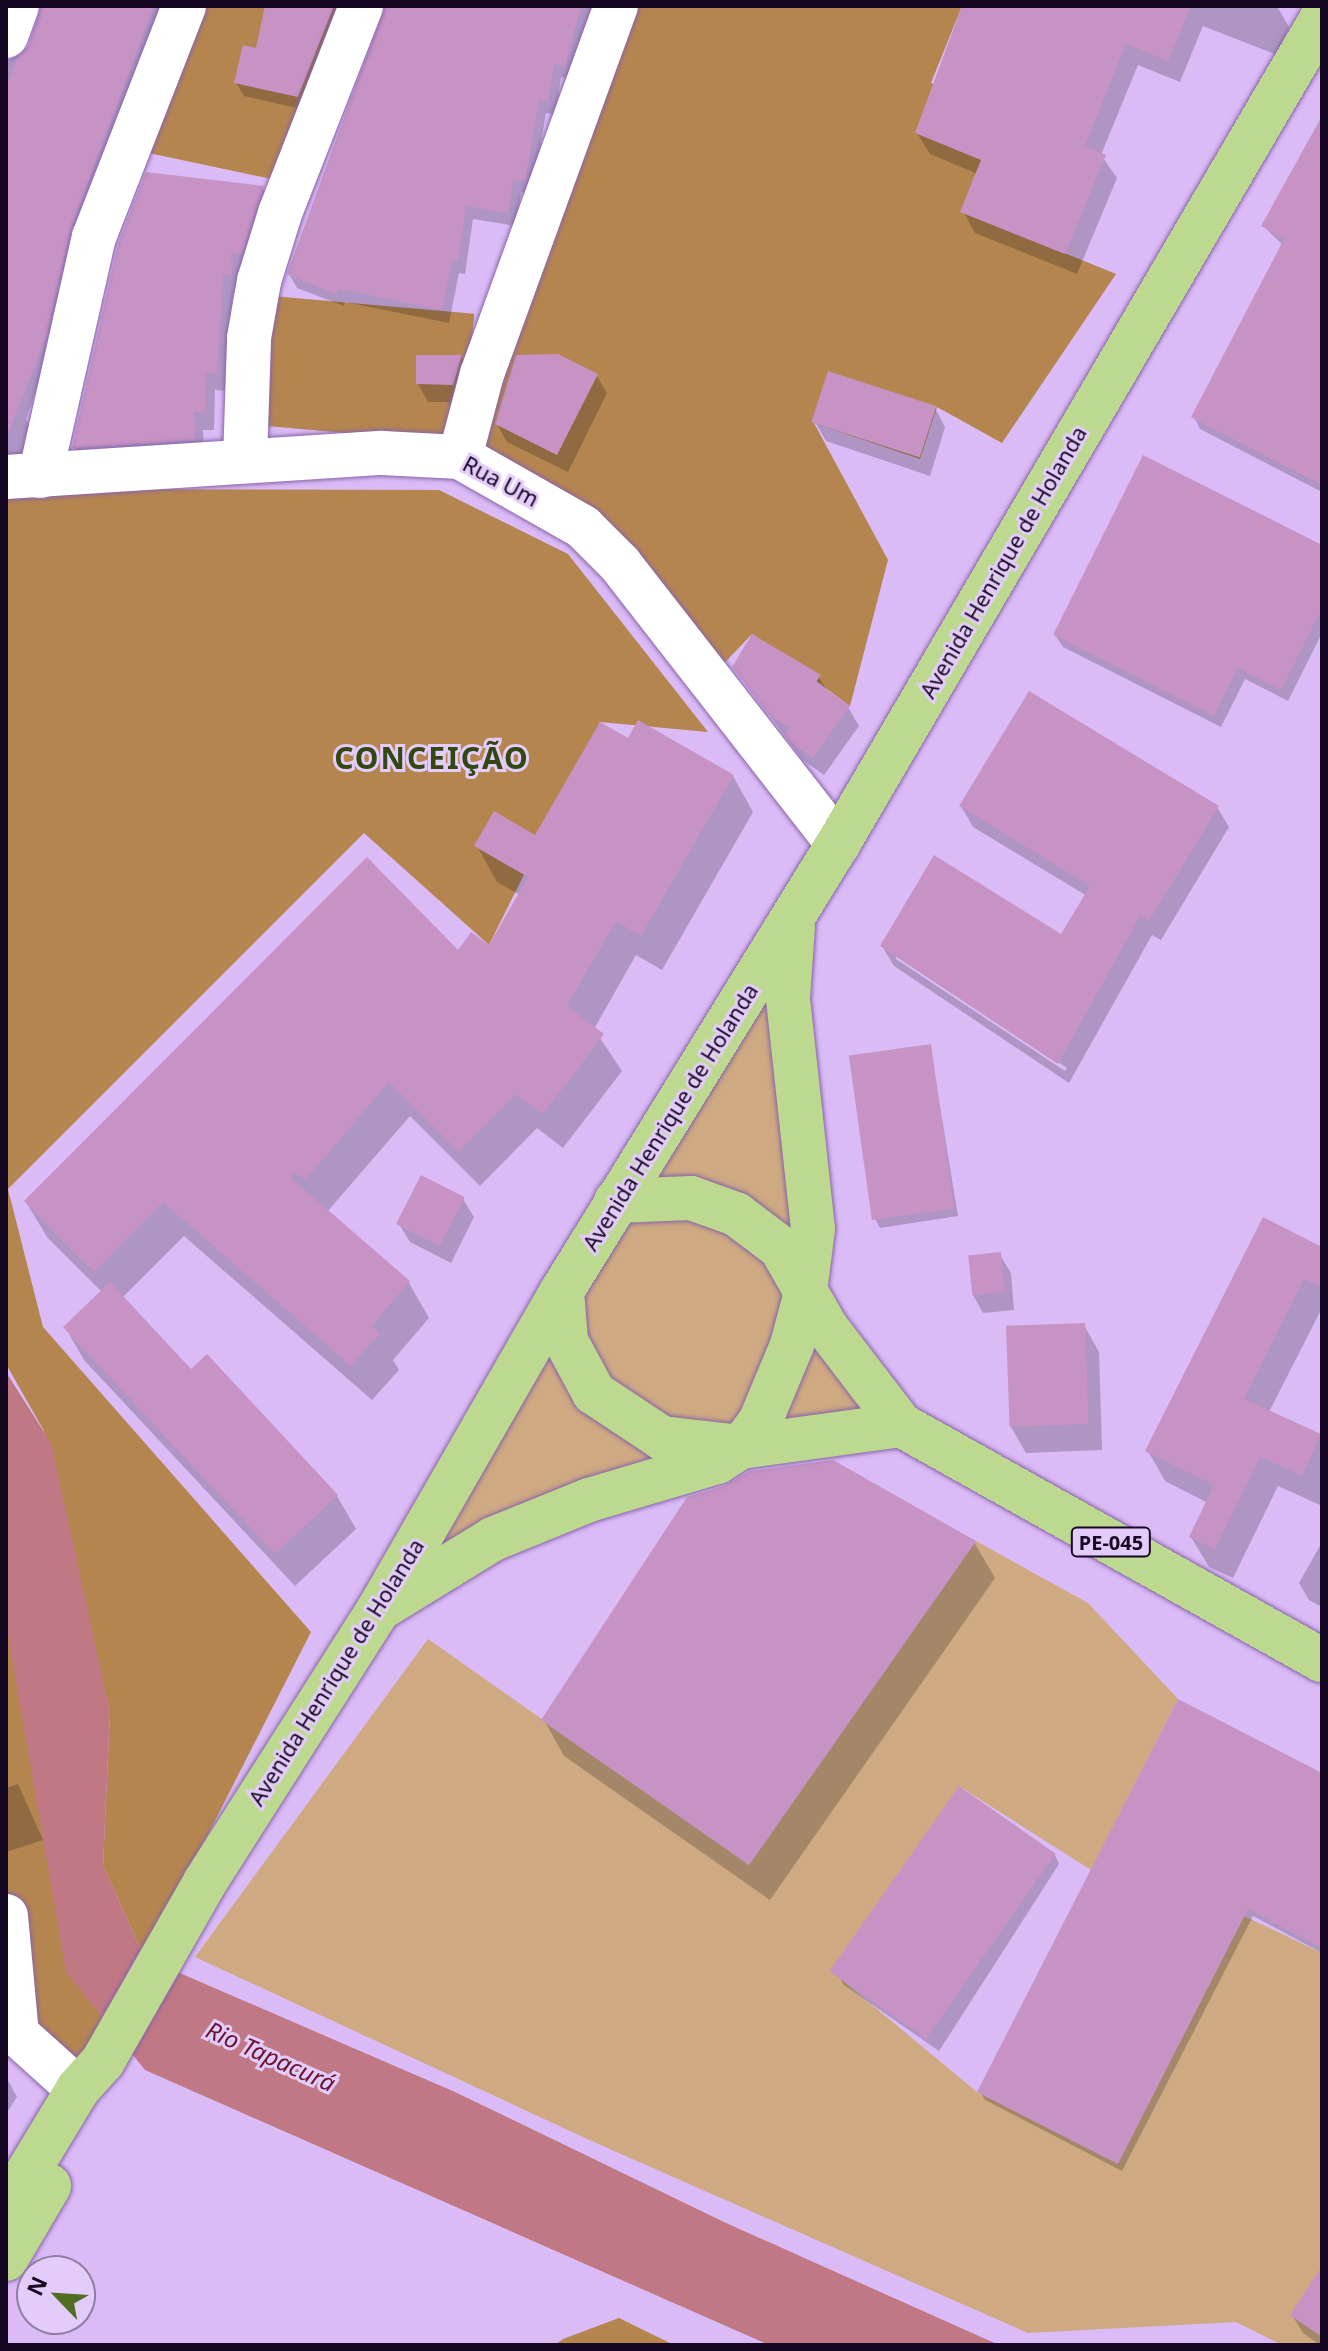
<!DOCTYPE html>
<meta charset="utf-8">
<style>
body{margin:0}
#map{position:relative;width:1328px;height:2351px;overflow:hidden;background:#dabbf6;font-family:"Noto Sans",sans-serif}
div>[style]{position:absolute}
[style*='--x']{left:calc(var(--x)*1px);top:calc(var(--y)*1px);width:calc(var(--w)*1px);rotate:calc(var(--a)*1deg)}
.green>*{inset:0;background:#cea982}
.forest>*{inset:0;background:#b58550;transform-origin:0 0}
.water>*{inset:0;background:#c07885}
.shadow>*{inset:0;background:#0003}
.building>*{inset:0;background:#c793c5;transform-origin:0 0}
.roads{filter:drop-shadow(0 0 2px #8964a8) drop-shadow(0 0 2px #8964a8)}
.minor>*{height:44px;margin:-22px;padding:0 22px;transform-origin:22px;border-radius:22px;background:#fff}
.major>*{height:44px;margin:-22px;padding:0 22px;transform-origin:22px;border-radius:22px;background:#bcd98f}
span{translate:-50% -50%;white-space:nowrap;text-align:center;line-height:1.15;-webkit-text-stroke:6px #e3ccf9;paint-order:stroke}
.shield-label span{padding:2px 6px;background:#e3ccf9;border:2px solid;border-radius:6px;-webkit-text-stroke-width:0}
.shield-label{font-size:20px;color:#160722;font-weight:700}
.street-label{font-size:22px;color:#160722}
.water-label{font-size:24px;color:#6a132e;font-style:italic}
.district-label{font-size:30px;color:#334713;font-weight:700;letter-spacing:2px}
.frame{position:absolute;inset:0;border:8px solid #160722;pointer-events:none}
.north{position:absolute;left:16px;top:2255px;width:80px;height:80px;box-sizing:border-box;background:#e3ccf9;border:2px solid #917da3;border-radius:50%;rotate:295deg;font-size:22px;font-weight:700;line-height:32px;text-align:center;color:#160722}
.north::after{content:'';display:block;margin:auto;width:28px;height:36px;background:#506d22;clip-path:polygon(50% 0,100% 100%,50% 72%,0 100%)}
</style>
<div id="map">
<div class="green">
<i style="clip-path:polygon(785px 943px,805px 1246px,629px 1198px)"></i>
<i style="clip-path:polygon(658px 1206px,704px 1206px,801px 1293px,752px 1409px,727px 1429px,694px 1435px,588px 1373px,580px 1290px,607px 1236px)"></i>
<i style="clip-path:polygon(812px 1304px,883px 1418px,759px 1437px)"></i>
<i style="clip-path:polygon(557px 1318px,576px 1394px,699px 1453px,410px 1573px)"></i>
<i style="clip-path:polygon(976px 1541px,1088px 1603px,1178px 1699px,1091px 1870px,959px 1786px,837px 1976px,977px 2092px,1117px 2163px,1244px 1916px,1322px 1953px,1322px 2345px,1282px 2345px,1236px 2322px,1028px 2333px,596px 2143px,195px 1957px,428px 1639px,749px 1865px)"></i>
</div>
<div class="forest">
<i style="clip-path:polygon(204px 6px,377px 6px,281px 181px,144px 152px)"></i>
<i style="clip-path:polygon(626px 6px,962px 6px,931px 83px,1001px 111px,961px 211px,1116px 274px,1002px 443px,937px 407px,920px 459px,814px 423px,888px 560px,850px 706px,752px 634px,714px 674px,480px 440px,593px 120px)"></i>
<i style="left:272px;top:296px;width:203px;height:130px;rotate:5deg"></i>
<i style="clip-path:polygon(6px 489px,439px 490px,568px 554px,708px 732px,600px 722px,489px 945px,364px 833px,8px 1189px,43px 1327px,311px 1632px,145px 1958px,103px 1866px,110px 1713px,44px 1431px,6px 1364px)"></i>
<i style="clip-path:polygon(6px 1623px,105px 2027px,77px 2077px,24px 2031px,6px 1886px)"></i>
<i style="clip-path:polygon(619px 2318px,674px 2345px,555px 2345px,563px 2339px)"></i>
</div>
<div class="water">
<i style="clip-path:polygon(6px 1372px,51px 1443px,110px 1713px,103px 1866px,145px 1958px,455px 2092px,726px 2223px,999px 2345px,769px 2345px,145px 2070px,66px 1972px,6px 1623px)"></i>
</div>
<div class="shadow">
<i style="clip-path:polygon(41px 6px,168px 6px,26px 419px,34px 434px,27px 464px,6px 461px,6px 62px,31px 46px)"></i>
<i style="clip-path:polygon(267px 6px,350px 6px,306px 110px,244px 96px,236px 83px,257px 51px)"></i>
<i style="clip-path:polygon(386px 6px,595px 6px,572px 80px,561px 77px,555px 115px,546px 113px,532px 194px,521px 192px,516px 226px,473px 219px,465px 274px,459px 273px,449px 323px,345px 302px,344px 306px,297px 288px,289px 274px)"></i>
<i style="clip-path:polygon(965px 6px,1277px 6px,1289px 27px,1277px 55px,1203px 26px,1180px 82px,1138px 65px,1101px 155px,1117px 178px,1077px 274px,975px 233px,963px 211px,978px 174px,930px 154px,917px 133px)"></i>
<i style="clip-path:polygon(1322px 120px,1322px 492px,1200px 429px,1194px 417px,1283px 245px,1263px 226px)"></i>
<i style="clip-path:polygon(263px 188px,273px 206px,241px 293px,233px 293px,227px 391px,215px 390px,214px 430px,203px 430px,204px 458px,85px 465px,74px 447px)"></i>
<i style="clip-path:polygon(461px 357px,471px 375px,463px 402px,428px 402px,418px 384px)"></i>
<i style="clip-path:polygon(596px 375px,607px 393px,568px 472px,507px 442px,497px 424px)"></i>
<i style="clip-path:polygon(935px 408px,945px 427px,930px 476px,826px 441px,815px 422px)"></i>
<i style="clip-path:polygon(1322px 547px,1322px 633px,1288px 701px,1245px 679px,1221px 727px,1063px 647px,1055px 635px)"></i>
<i style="clip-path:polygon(734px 667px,819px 677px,829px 694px,848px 707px,859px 726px,824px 775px,803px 760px)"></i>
<i style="clip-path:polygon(629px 741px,733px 776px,753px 812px,662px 970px,636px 955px,594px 1029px,622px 1071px,563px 1148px,537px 1128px,480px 1186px,410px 1116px,327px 1212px,409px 1283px,429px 1318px,393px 1360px,399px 1370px,372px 1400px,184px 1236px,122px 1298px,191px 1372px,207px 1357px,337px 1496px,356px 1529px,295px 1586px,84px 1360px,65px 1327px,102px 1292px,47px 1237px,26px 1202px,458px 953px,489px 948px,520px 895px,497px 882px,477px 846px,536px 838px)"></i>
<i style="clip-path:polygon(evenodd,961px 806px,1217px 807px,1229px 827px,1161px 940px,1152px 935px,1069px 1083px,894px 966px,882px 946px,1061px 937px,1087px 896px,973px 827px,961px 806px,896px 954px,1067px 1068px,1065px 1071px,896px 959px,896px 954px)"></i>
<i style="clip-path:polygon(930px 1046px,958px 1216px,880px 1228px,875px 1219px)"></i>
<i style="clip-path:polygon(463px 1199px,474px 1217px,451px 1263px,410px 1242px,399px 1224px)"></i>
<i style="clip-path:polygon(1322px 1252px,1322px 1308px,1269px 1412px,1320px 1435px,1322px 1499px,1320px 1505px,1278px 1486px,1233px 1578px,1209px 1567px,1191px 1537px,1208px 1503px,1165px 1481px,1148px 1451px)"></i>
<i style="clip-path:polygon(1000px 1255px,1011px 1273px,1014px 1310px,983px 1313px,973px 1295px)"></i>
<i style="clip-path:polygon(1084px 1325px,1099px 1352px,1102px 1450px,1026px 1453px,1010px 1425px)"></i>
<i style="clip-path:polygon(974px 1542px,995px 1578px,770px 1900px,564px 1756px,544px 1720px)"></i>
<i style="clip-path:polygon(1322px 1542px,1322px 1607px,1309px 1600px,1299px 1583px)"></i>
<i style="clip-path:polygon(1322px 1776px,1322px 1953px,1253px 1916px,1122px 2171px,985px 2100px,980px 2092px)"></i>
<i style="clip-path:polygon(18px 1784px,43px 1840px,6px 1852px,6px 1788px)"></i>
<i style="clip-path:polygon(1055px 1855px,1059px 1864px,939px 2051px,844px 1985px,839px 1976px)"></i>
<i style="clip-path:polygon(6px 2077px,17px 2097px,6px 2114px)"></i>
<i style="clip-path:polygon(1322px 2270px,1322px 2345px,1320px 2345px,1303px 2333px,1292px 2315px)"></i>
</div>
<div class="building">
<i style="clip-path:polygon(41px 6px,154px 6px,71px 228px,46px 337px,8px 433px,6px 88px,17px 58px,29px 45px)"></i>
<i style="clip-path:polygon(265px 6px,334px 6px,298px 97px,234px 83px,243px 45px,256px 48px)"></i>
<i style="clip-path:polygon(385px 6px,581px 6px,565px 67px,554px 64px,548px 102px,539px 100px,525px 181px,513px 179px,508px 213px,466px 206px,458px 261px,452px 260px,442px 310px,338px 289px,336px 294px,287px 274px)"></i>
<i style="clip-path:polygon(962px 6px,1191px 6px,1168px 61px,1126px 44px,1085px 146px,1106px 155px,1065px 254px,960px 212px,981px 160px,915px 133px)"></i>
<i style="clip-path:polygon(1322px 116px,1322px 485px,1191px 417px,1284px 239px,1261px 226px)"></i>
<i style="clip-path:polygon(146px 172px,264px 186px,241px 256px,231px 252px,232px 275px,223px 275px,217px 373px,206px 373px,205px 412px,194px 412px,195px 440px,72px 448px,118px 244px)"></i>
<i style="clip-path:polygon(558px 354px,598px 374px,557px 455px,495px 424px,516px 355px)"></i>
<i style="clip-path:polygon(416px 355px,462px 355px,453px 385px,416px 384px)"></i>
<i style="left:828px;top:371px;width:114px;height:54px;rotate:18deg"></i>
<i style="clip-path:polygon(1143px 455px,1322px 545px,1322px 608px,1281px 690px,1238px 668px,1214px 716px,1053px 635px)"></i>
<i style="clip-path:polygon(752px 634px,821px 675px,816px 682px,850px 706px,813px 758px,790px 742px,785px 735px,790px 728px,770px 716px,732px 667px)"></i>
<i style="clip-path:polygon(1029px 691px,1219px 806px,1149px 921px,1140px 916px,1058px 1064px,880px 946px,934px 855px,1061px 934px,1090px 886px,959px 806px)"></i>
<i style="clip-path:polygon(638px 720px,734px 775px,641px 936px,616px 921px,567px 1006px,604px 1034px,571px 1078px,542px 1114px,516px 1094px,459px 1152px,389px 1082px,306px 1179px,294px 1173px,291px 1178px,410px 1281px,372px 1326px,380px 1334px,351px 1366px,163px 1202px,94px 1272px,24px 1201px,367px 857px,458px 950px,471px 932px,489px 945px,528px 877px,474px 846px,494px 811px,535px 835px,600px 722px,628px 738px)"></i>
<i style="left:931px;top:1044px;width:166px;height:83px;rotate:82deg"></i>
<i style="left:421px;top:1175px;width:49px;height:55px;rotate:27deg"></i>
<i style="clip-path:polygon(1263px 1217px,1322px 1247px,1322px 1288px,1304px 1279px,1244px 1399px,1321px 1434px,1302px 1476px,1260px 1457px,1215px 1549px,1189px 1537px,1214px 1485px,1145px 1451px)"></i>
<i style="left:1001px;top:1252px;width:40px;height:33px;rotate:84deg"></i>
<i style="clip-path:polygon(110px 1282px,191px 1369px,207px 1354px,338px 1495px,275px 1554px,63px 1327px)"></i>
<i style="left:1085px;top:1323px;width:101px;height:79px;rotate:88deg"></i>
<i style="clip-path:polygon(833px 1460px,976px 1541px,749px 1865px,541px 1720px,687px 1497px,724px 1486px,750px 1471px)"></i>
<i style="clip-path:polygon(1178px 1699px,1322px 1773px,1322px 1948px,1248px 1909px,1118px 2164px,977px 2092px)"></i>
<i style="left:959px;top:1786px;width:118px;height:226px;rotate:35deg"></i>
<i style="clip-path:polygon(1322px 2266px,1322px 2337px,1290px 2315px)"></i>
</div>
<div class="roads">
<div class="minor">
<i style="--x:6;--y:36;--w:32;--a:-70"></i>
<i style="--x:460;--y:457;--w:86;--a:-75.2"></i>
<i style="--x:482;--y:374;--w:392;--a:-70"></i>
<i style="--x:245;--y:461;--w:123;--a:-88.1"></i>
<i style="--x:249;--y:338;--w:58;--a:-80"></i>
<i style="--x:259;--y:281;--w:71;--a:-72.8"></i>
<i style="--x:280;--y:213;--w:222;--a:-68.6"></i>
<i style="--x:40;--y:476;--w:245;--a:-77.3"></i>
<i style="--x:94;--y:237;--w:248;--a:-68.7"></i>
<i style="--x:6;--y:477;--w:377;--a:-3.7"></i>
<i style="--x:382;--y:453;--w:78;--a:2.9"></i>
<i style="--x:460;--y:457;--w:142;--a:29.6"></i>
<i style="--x:583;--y:527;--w:52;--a:45"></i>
<i style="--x:620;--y:564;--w:355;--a:52.1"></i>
<i style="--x:6;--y:1916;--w:119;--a:84.7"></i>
<i style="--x:17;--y:2034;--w:82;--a:42"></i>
</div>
<div class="major">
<i style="--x:616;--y:1201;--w:75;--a:-2.3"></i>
<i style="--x:691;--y:1198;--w:48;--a:19.6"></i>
<i style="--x:736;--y:1214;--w:56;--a:37.1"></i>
<i style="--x:781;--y:1248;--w:91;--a:60.3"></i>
<i style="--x:826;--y:1327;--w:123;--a:52.6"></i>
<i style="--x:901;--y:1425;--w:482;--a:29.2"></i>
<i style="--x:562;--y:1291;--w:50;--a:85.4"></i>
<i style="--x:566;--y:1341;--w:59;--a:61.7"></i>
<i style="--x:594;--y:1393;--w:82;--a:33.5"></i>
<i style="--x:662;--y:1438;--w:80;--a:6.5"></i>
<i style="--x:741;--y:1447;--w:162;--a:-7.8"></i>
<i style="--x:384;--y:1606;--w:128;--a:-31.6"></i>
<i style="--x:493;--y:1539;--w:104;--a:-22.1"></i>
<i style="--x:589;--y:1500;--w:134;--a:-16.5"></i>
<i style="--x:717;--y:1462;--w:28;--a:-32"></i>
<i style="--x:741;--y:1447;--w:31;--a:-53"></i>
<i style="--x:760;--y:1422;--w:83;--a:-67.4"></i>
<i style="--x:792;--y:1345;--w:47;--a:-75.1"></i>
<i style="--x:804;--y:1300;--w:72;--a:-82.8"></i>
<i style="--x:813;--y:1229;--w:232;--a:-96.2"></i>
<i style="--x:788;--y:998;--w:72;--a:-86"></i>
<i style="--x:6;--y:2208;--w:139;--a:-58.8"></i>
<i style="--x:78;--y:2089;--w:38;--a:-48"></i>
<i style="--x:103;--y:2061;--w:206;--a:-60.3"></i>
<i style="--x:205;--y:1882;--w:324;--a:-57.5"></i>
<i style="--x:379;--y:1609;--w:367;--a:-60.1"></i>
<i style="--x:562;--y:1291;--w:525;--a:-58.31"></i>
<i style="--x:838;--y:844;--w:957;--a:-59.63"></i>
<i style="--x:6;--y:2259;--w:85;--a:-59.5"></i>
</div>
</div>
<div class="shield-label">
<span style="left:1111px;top:1542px">PE-045</span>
</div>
<div class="street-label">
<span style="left:501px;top:481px;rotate:28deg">Rua Um</span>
<span style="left:1003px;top:562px;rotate:-60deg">Avenida Henrique de Holanda</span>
<span style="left:670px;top:1117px;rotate:-58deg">Avenida Henrique de Holanda</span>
<span style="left:336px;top:1672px;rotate:-58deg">Avenida Henrique de Holanda</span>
</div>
<div class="water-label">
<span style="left:271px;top:2056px;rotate:24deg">Rio Tapacurá</span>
</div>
<div class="district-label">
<span style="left:432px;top:758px">CONCEIÇÃO</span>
</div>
<div class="frame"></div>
<div class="north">N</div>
</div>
